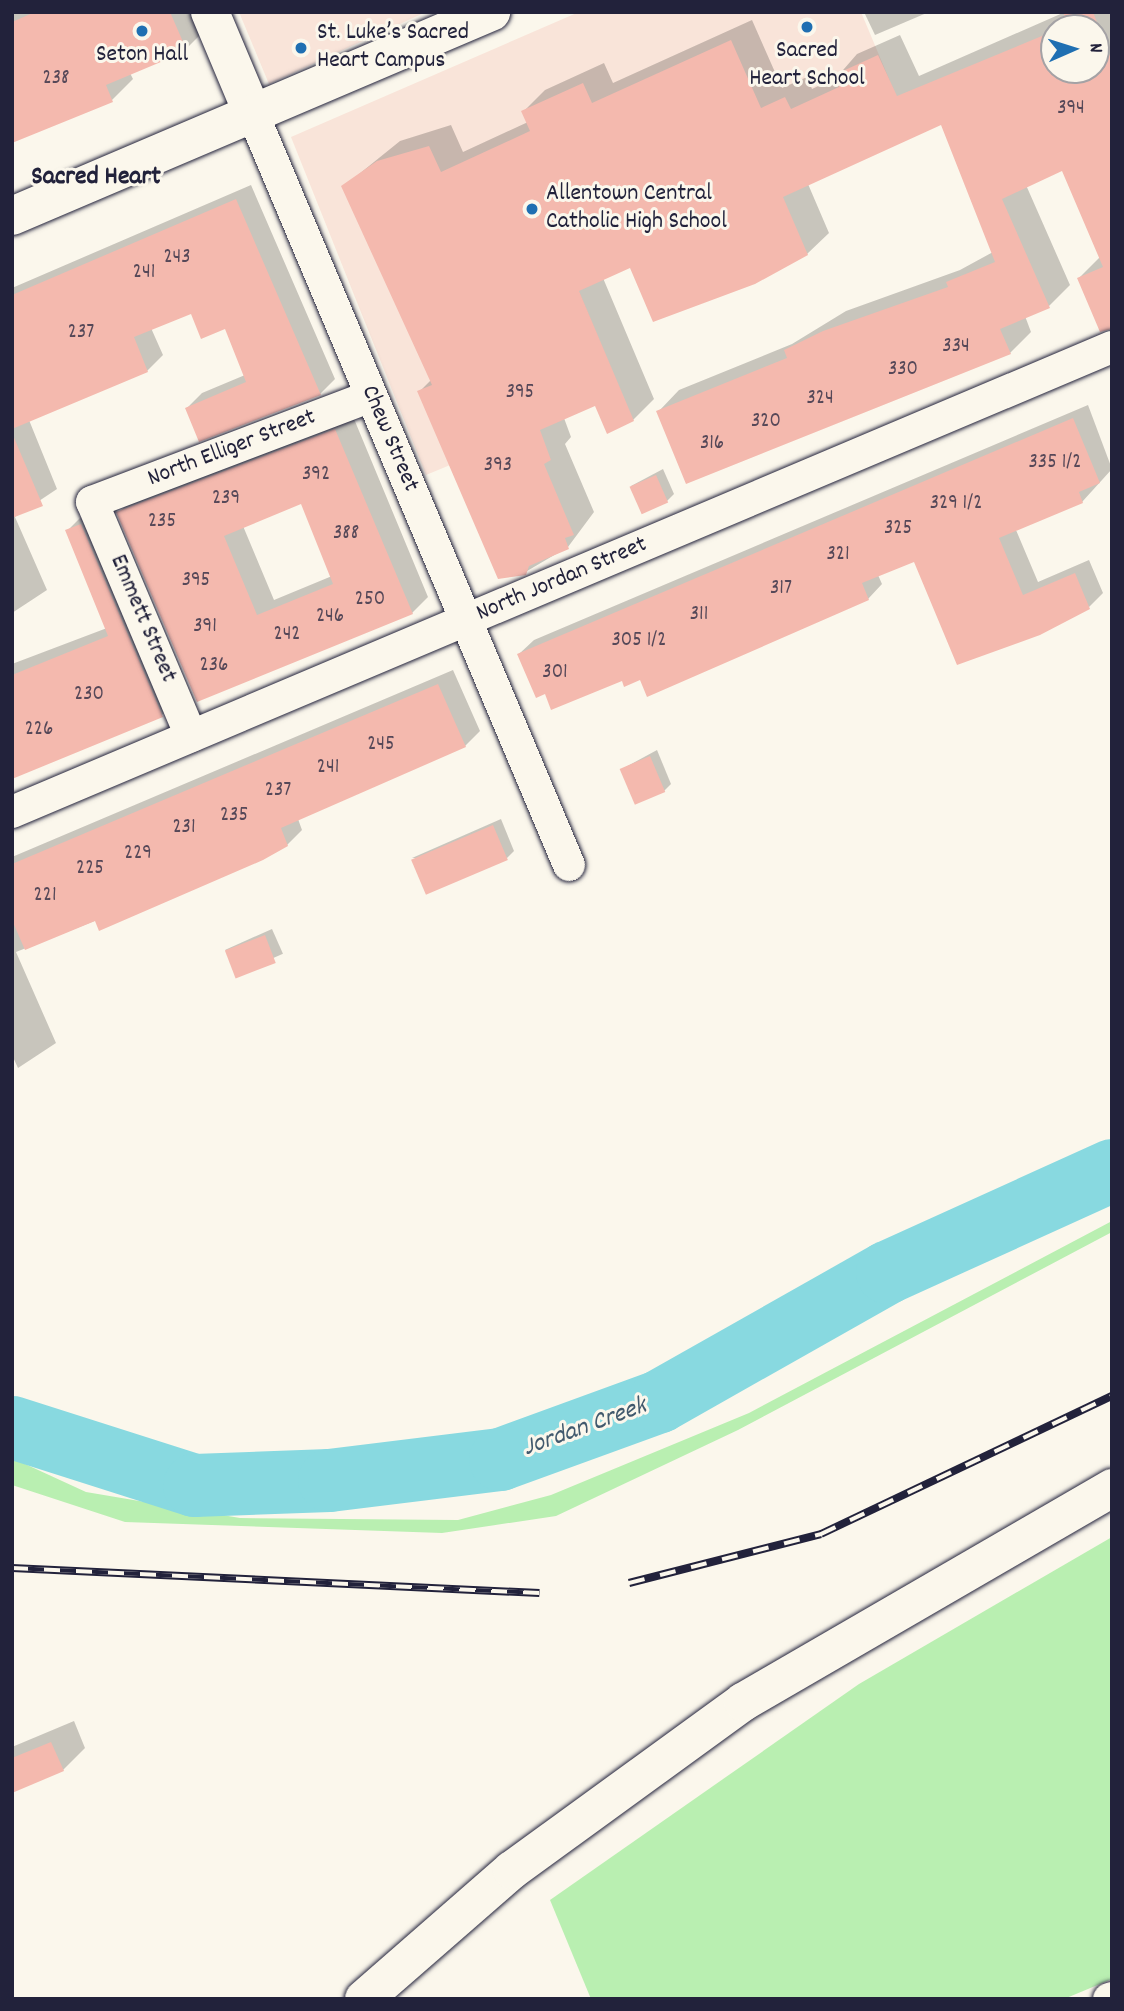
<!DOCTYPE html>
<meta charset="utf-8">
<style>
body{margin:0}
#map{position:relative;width:1124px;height:2011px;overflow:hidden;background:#fbf7ec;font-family:Dekko,sans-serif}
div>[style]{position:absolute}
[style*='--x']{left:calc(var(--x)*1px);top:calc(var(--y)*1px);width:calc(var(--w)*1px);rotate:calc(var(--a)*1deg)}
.built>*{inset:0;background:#f9e4d9}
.green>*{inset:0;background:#b9efb1}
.shadow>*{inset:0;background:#0003;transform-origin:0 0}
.river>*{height:63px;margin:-31.5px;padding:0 31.5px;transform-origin:31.5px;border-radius:31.5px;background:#88d9e0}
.building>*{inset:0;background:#f4b9ae;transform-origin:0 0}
.roads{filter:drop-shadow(0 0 2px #22223b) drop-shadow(0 0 2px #22223b)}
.street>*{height:32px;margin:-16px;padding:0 16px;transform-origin:16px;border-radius:16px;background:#fbf7ec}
.secondary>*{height:38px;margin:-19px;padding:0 19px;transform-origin:19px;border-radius:19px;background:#fbf7ec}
.primary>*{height:38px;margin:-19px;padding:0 19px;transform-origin:19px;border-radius:19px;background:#fbf7ec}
.rail>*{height:8px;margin-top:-4px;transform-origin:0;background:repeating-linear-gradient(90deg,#fbf7ec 0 16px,#22223b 0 32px);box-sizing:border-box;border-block:2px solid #22223b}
.dots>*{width:19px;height:19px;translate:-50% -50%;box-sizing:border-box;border:4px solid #fbf7ec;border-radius:50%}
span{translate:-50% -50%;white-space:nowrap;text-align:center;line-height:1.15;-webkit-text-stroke:6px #fbf7ec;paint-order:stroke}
.number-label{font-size:21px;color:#564858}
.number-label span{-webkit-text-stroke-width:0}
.poi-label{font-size:24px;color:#22223b}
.left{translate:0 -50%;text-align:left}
.street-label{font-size:24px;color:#22223b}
.neighbourhood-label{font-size:26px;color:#22223b;font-weight:700}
.water-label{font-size:26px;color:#41596d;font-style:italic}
.frame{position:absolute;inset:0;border:14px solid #22223b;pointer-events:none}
.north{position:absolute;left:1040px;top:14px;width:70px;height:70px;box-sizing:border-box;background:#fbf7ec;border:2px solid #a4a2a5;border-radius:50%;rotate:87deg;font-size:19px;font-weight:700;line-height:28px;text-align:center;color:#22223b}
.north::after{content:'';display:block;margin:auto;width:24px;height:32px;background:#1f6fb2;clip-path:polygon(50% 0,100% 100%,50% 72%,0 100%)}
</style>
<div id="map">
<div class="built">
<i style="clip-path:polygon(239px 12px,426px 12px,269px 84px)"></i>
<i style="clip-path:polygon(579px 12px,861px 12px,913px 136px,575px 282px,622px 394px,426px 475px,291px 137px)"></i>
</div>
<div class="green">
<i style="clip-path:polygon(1112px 1221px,1112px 1232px,738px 1430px,556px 1516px,442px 1533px,125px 1522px,12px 1485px,12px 1458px,86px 1492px,240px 1518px,458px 1520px,551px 1495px,749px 1413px)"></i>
<i style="clip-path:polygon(1112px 1537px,1112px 1979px,1064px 1999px,591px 1999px,550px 1900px,859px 1684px)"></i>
</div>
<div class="shadow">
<i style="clip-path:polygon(12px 12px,201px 12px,207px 28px,186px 49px,130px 73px,133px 79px,112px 100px,12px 142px)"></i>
<i style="clip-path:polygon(864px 12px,929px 12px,875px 35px)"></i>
<i style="clip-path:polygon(evenodd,1065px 12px,1112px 12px,1112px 303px,1079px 278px,1101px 256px,1063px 168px,1026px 185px,1070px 285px,1049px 306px,1025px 316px,1031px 332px,1010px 353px,658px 412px,679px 390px,792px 344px,846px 311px,960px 270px,993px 252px,942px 123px,808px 184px,829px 233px,807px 254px,630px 266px,603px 278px,654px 399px,633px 420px,596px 404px,564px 418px,571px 437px,565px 444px,594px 512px,568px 547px,522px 574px,419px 392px,431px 380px,343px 187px,400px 141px,451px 125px,463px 152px,528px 122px,523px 112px,545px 90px,604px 63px,613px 83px,752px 20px,782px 88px,807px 77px,812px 89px,837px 77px,857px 54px,900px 35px,919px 76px,1065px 12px,1054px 28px,1096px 28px,1096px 70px,1054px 70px,1054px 28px)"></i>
<i style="clip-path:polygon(251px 185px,335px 379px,320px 394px,187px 408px,202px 393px,245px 375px,226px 326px,192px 312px,151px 328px,163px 355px,147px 371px,29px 420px,57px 489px,15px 517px,47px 590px,12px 613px,12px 288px)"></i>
<i style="clip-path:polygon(1088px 405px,1112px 469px,1082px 502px,1016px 530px,1038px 582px,1089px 560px,1103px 593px,1089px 607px,958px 663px,915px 560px,878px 575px,882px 584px,868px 599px,648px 694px,641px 678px,546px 692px,519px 654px,534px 640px)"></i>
<i style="clip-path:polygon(evenodd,352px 414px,428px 597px,412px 613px,197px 700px,118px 513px,135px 497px,352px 414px,302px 502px,332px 576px,274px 600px,243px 526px,302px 502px)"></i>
<i style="clip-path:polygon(663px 469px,674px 494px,667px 501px,631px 486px)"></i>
<i style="clip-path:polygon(82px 516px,177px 700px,162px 715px,12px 777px,12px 664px,107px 628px,67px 531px)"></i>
<i style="clip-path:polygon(453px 670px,480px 731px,465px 746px,298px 819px,302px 830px,287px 845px,16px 952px,56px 1043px,18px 1068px,12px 1055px,12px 857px)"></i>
<i style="clip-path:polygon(657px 750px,671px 784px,664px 791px,622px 769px)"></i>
<i style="clip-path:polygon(501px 819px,514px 851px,507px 858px,412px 858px)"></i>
<i style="left:272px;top:929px;width:27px;height:51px;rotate:66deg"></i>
<i style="clip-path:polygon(74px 1721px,85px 1748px,63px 1770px,12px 1791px,12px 1747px)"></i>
</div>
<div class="river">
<i style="--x:12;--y:1427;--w:191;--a:17.7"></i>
<i style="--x:194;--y:1485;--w:135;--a:-2.1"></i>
<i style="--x:329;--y:1480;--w:172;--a:-7"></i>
<i style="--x:500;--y:1459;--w:169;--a:-20"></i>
<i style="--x:659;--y:1401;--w:262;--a:-29.5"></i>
<i style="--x:887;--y:1272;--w:247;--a:-24.4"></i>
</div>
<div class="building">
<i style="clip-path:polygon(35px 12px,170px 12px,187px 51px,106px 85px,113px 102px,12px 143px,12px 22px)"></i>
<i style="clip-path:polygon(1063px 12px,1093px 12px,1112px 61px,1112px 329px,1100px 332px,1077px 278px,1103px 267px,1062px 171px,1002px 199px,1050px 308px,1000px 329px,1011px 354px,686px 484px,656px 411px,787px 358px,784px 350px,823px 331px,948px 287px,946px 282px,995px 262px,941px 125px,783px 197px,808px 255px,755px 284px,653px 322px,630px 268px,579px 291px,634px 421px,607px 434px,595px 406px,540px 430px,551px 460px,544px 464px,574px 535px,565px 538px,569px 549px,529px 566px,526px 575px,498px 579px,417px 391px,432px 385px,341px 186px,377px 161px,429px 146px,441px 172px,530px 131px,521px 111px,583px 83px,592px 103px,731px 40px,761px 108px,785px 97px,791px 109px,839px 87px,834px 75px,878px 55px,897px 96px,1054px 31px,1054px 70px,1096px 70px,1096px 28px,1060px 28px,1068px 25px)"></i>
<i style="clip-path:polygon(236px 199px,321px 395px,199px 442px,185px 408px,246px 382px,225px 329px,201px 339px,191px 314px,134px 337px,148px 372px,12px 429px,12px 295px)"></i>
<i style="clip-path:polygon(1073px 418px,1100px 483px,1079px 492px,1083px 503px,999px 538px,1023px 595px,1075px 573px,1090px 609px,1040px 635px,957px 665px,914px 562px,862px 583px,869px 600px,647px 697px,640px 680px,624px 687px,622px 681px,551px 710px,545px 694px,536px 698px,517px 654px)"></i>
<i style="clip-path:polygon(evenodd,335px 429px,413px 614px,197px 702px,116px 512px,335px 429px,301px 504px,333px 584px,257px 615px,224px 536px,301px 504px)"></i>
<i style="clip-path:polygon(12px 433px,43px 506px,12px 518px)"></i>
<i style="left:656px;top:475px;width:30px;height:29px;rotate:66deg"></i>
<i style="clip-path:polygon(81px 524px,163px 717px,12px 779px,12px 675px,108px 636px,65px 530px)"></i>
<i style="clip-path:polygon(438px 684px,466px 747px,281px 828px,288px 846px,263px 860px,99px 931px,95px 921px,25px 950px,12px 920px,12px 864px)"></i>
<i style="left:650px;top:756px;width:39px;height:33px;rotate:67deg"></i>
<i style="left:493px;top:825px;width:38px;height:89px;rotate:67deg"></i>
<i style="left:265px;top:935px;width:30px;height:43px;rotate:69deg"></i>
<i style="clip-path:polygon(51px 1742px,64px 1771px,12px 1793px,12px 1758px)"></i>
</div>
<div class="roads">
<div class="street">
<i style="--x:252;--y:112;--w:817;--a:67.17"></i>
<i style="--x:191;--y:736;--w:254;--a:-112.9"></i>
<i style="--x:92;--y:502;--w:298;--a:-20.8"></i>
<i style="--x:12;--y:812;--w:1194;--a:-22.92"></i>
<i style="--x:1109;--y:1999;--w:3;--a:-18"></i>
</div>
<div class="secondary">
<i style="--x:210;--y:12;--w:108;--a:67.2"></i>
<i style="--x:12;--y:216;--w:521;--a:-23.07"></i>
</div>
<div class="primary">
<i style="--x:364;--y:1999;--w:196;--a:-41.1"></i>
<i style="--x:512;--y:1870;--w:286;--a:-36"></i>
<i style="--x:743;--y:1702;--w:427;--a:-30.1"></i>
</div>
</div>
<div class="rail">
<i style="--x:12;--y:1568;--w:528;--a:2.72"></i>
<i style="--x:629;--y:1583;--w:198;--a:-14.3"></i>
<i style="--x:821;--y:1534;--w:322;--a:-25.4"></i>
</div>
<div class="dots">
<i style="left:807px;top:27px;background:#1f6fb2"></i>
<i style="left:142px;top:31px;background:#1f6fb2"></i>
<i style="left:301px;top:48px;background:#1f6fb2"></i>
<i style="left:532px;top:209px;background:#1f6fb2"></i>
</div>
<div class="number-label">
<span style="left:56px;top:79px">238</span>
<span style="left:1071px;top:109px">394</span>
<span style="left:177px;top:258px">243</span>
<span style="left:144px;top:273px">241</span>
<span style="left:81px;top:333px">237</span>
<span style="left:956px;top:347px">334</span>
<span style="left:903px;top:370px">330</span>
<span style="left:520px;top:393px">395</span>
<span style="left:820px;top:399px">324</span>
<span style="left:766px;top:422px">320</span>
<span style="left:712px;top:444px">316</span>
<span style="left:1055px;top:463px">335 1/2</span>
<span style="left:498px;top:466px">393</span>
<span style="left:316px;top:475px">392</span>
<span style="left:226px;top:499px">239</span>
<span style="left:956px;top:504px">329 1/2</span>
<span style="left:162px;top:522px">235</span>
<span style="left:898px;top:529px">325</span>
<span style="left:346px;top:534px">388</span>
<span style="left:838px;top:555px">321</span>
<span style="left:196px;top:581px">395</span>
<span style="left:781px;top:589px">317</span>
<span style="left:370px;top:600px">250</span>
<span style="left:699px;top:615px">311</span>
<span style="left:330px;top:617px">246</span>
<span style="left:205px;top:627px">391</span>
<span style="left:287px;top:635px">242</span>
<span style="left:639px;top:641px">305 1/2</span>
<span style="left:214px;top:666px">236</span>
<span style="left:555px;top:673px">301</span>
<span style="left:89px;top:695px">230</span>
<span style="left:39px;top:730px">226</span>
<span style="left:381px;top:745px">245</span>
<span style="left:328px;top:768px">241</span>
<span style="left:278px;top:791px">237</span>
<span style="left:234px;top:816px">235</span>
<span style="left:184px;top:828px">231</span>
<span style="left:138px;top:854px">229</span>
<span style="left:90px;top:869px">225</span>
<span style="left:45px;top:896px">221</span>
</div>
<div class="poi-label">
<span class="left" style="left:317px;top:48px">St. Luke’s Sacred<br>Heart Campus</span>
<span style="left:807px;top:66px">Sacred<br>Heart School</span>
<span style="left:142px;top:56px">Seton Hall</span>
<span class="left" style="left:546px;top:209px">Allentown Central<br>Catholic High School</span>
</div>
<div class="street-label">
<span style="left:389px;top:439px;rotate:67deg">Chew Street</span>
<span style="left:232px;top:449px;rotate:-21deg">North Elliger Street</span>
<span style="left:562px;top:580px;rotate:-23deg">North Jordan Street</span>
<span style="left:142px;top:619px;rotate:67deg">Emmett Street</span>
</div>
<div class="neighbourhood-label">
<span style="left:96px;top:178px">Sacred Heart</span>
</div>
<div class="water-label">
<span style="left:585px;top:1428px;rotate:-20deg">Jordan Creek</span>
</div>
<div class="frame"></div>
<div class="north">N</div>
</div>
